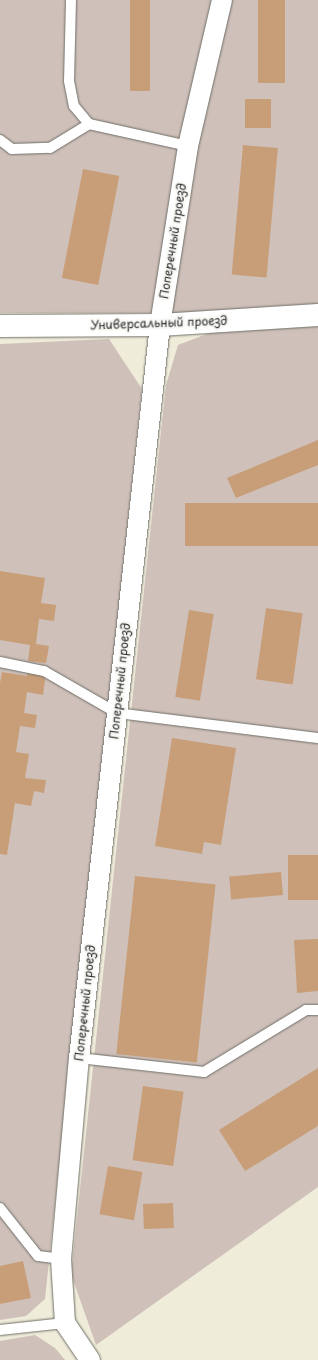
<!DOCTYPE html>
<meta charset="utf-8">
<style>
body{margin:0}
#map{position:relative;width:318px;height:1360px;overflow:hidden;background:#efecda;font-family:"Playpen Sans",sans-serif}
div>[style]{position:absolute}
[style*='--x']{left:calc(var(--x)*1px);top:calc(var(--y)*1px);width:calc(var(--w)*1px);rotate:calc(var(--a)*1deg)}
.industrial>*{inset:0;background:#cfc0ba;transform-origin:0 0}
.building>*{inset:0;background:#c89e78;transform-origin:0 0}
.roads{filter:drop-shadow(0 0 1px #706f68) drop-shadow(0 0 1px #706f68)}
.lane>*{height:10px;margin:-5px;padding:0 5px;transform-origin:5px;border-radius:5px;background:#fff}
.street>*{height:20px;margin:-10px;padding:0 10px;transform-origin:10px;border-radius:10px;background:#fff}
.secondary>*{height:22px;margin:-11px;padding:0 11px;transform-origin:11px;border-radius:11px;background:#fff}
span{translate:-50% -50%;white-space:nowrap;text-align:center;line-height:1.15;-webkit-text-stroke:4px #f6f6f2;paint-order:stroke}
.street-label{font-size:12px;color:#2b2b2b}
</style>
<div id="map">
<div class="industrial">
<i style="left:0;top:0;width:318px;height:313px"></i>
<i style="clip-path:polygon(318px 323px,318px 1187px,96px 1345px,71px 1274px,166px 385px,178px 345px,220px 329px)"></i>
<i style="clip-path:polygon(109px 339px,142px 389px,45px 1299px,26px 1316px,0 1320px,0 344px)"></i>
<i style="clip-path:polygon(35px 1335px,55px 1348px,65px 1360px,0 1360px,0 1341px)"></i>
</div>
<div class="building">
<i style="left:130px;top:0;width:20px;height:91px"></i>
<i style="left:258px;top:0;width:27px;height:83px"></i>
<i style="left:245px;top:99px;width:26px;height:29px"></i>
<i style="left:243px;top:145px;width:35px;height:130px;rotate:5deg"></i>
<i style="left:83px;top:169px;width:37px;height:111px;rotate:11deg"></i>
<i style="clip-path:polygon(318px 440px,318px 465px,236px 498px,227px 478px)"></i>
<i style="left:318px;top:503px;width:43px;height:133px;rotate:90deg"></i>
<i style="clip-path:polygon(0 571px,45px 578px,41px 603px,56px 605px,54px 621px,39px 619px,36px 644px,49px 646px,46px 663px,28px 661px,30px 645px,0 640px)"></i>
<i style="left:266px;top:608px;width:37px;height:72px;rotate:8deg"></i>
<i style="left:189px;top:610px;width:25px;height:88px;rotate:9deg"></i>
<i style="clip-path:polygon(28px 670px,46px 673px,43px 695px,27px 692px,24px 713px,37px 715px,35px 728px,20px 726px,16px 752px,29px 754px,25px 778px,46px 780px,44px 793px,34px 791px,31px 806px,15px 803px,7px 855px,0 854px,0 683px,2px 672px,27px 676px)"></i>
<i style="clip-path:polygon(172px 738px,236px 748px,221px 845px,204px 842px,202px 854px,155px 846px)"></i>
<i style="left:318px;top:855px;width:45px;height:30px;rotate:90deg"></i>
<i style="left:281px;top:872px;width:23px;height:52px;rotate:85deg"></i>
<i style="left:135px;top:876px;width:81px;height:179px;rotate:6deg"></i>
<i style="clip-path:polygon(318px 939px,318px 991px,297px 993px,294px 940px)"></i>
<i style="clip-path:polygon(318px 1068px,318px 1126px,245px 1171px,219px 1130px)"></i>
<i style="left:143px;top:1086px;width:41px;height:75px;rotate:8deg"></i>
<i style="left:108px;top:1166px;width:35px;height:49px;rotate:10deg"></i>
<i style="left:173px;top:1203px;width:25px;height:30px;rotate:88deg"></i>
<i style="clip-path:polygon(23px 1261px,31px 1298px,0 1304px,0 1266px)"></i>
</div>
<div class="roads">
<div class="lane">
<i style="--x:71;--y:0;--w:81;--a:91.4"></i>
<i style="--x:69;--y:81;--w:25;--a:79"></i>
<i style="--x:74;--y:106;--w:23;--a:50"></i>
<i style="--x:0;--y:140;--w:15;--a:37"></i>
<i style="--x:12;--y:149;--w:38;--a:-2"></i>
<i style="--x:50;--y:148;--w:46;--a:-31.6"></i>
<i style="--x:89;--y:124;--w:101;--a:12.5"></i>
<i style="--x:0;--y:662;--w:45;--a:11.6"></i>
<i style="--x:44;--y:671;--w:84;--a:29.9"></i>
<i style="--x:117;--y:713;--w:203;--a:7.1"></i>
<i style="--x:79;--y:1058;--w:126;--a:6.4"></i>
<i style="--x:204;--y:1072;--w:119;--a:-31.3"></i>
<i style="--x:306;--y:1010;--w:12;--a:0"></i>
<i style="--x:0;--y:1208;--w:61;--a:51.6"></i>
<i style="--x:38;--y:1256;--w:23;--a:7"></i>
<i style="--x:0;--y:1330;--w:65;--a:-6.1"></i>
</div>
<div class="street">
<i style="--x:90;--y:1360;--w:45;--a:-124"></i>
<i style="--x:65;--y:1323;--w:64;--a:-93.6"></i>
<i style="--x:61;--y:1259;--w:202;--a:-84.9"></i>
<i style="--x:79;--y:1058;--w:737;--a:-83.69"></i>
<i style="--x:160;--y:325;--w:181;--a:-81.1"></i>
<i style="--x:188;--y:146;--w:150;--a:-76.9"></i>
</div>
<div class="secondary">
<i style="--x:0;--y:326;--w:160;--a:-0.4"></i>
<i style="--x:160;--y:325;--w:158;--a:-3.6"></i>
</div>
</div>
<div class="street-label">
<span style="left:173px;top:241px;rotate:-81deg">Поперечный проезд</span>
<span style="left:159px;top:323px;rotate:-2deg">Универсальный проезд</span>
<span style="left:120px;top:681px;rotate:-84deg">Поперечный проезд</span>
<span style="left:85px;top:1003px;rotate:-84deg">Поперечный проезд</span>
</div>
</div>
